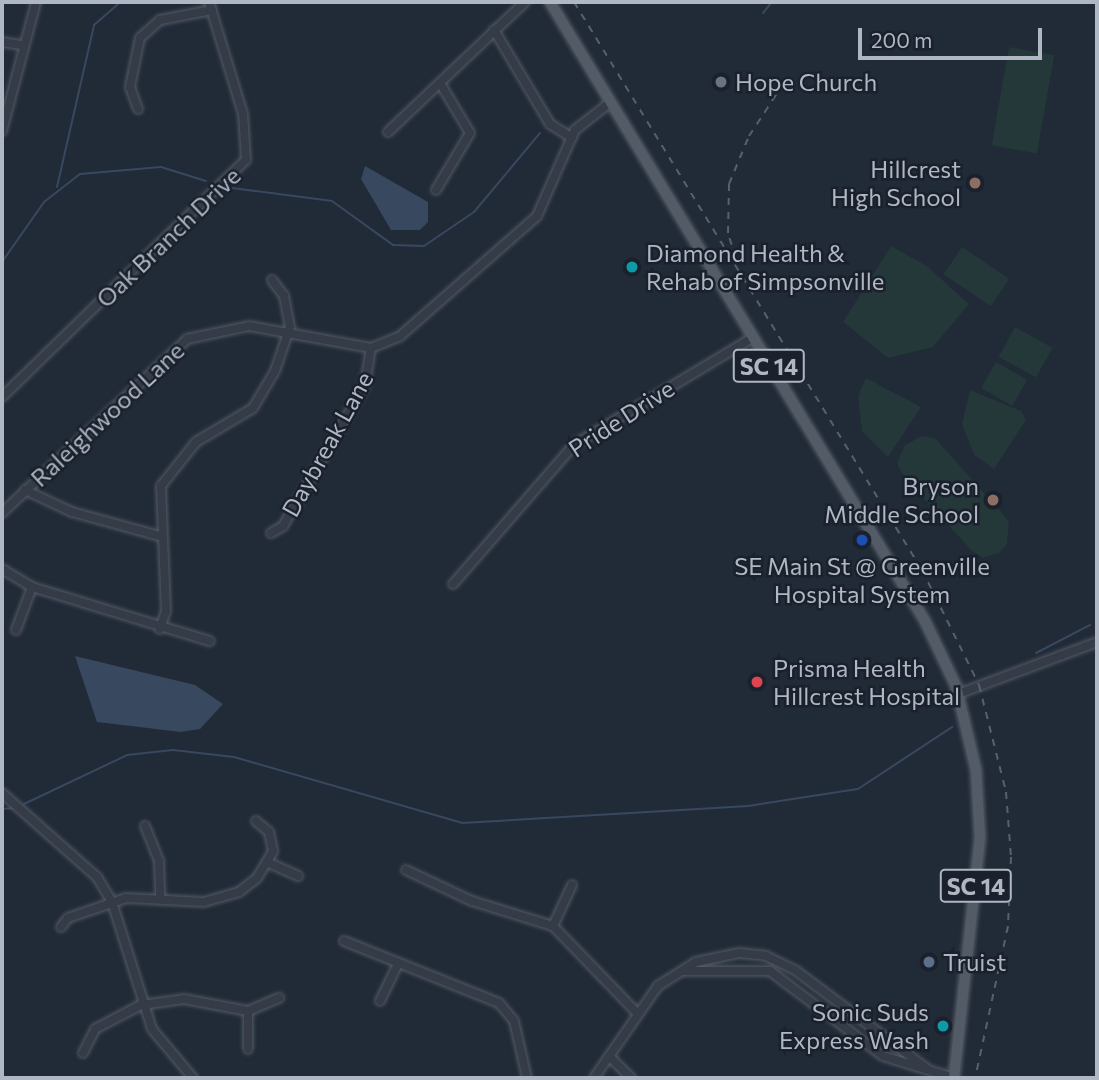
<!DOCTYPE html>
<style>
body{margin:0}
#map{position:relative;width:1099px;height:1080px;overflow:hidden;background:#212a37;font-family:Commissioner,sans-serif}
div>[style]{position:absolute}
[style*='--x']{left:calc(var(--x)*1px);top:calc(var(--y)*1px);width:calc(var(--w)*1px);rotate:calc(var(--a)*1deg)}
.green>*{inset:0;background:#243739;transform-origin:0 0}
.water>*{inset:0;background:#37485f}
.stream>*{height:2px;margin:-1px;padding:0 1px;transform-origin:1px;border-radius:1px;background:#37485f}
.roads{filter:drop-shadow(0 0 2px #525a65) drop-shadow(0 0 2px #525a65)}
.minor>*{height:8px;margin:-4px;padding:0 4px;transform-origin:4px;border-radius:4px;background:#353c47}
.major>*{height:10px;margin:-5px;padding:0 5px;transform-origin:5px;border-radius:5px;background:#535b67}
.rail>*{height:2px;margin-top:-1px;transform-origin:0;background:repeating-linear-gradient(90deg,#57606e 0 7px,transparent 0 14px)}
.dots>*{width:19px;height:19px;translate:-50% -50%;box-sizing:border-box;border:4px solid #1a212c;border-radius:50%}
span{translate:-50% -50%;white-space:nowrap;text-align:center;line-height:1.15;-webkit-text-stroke:5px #1a212c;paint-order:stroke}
.shield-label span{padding:2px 5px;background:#1a212c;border:2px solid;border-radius:5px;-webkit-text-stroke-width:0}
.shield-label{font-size:23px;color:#afb7c4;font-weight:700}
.poi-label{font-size:24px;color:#afb7c4}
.left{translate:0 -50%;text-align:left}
.right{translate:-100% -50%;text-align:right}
.street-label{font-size:24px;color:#afb7c4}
.frame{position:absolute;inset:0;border:4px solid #afb7c4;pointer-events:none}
.scale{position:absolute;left:858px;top:28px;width:184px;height:32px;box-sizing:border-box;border:4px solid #afb7c4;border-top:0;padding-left:9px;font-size:21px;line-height:24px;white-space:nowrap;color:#afb7c4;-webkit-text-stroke:5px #1a212c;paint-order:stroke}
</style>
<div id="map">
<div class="green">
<i style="left:1009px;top:47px;width:46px;height:100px;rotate:10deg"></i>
<i style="clip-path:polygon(891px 246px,927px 266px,969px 304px,933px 347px,888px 358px,843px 322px)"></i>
<i style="left:962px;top:247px;width:57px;height:33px;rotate:34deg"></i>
<i style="left:1015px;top:327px;width:43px;height:34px;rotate:29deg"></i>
<i style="left:996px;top:362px;width:36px;height:30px;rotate:30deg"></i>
<i style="clip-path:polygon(866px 378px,921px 407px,888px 457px,862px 431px,858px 396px)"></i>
<i style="clip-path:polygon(970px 390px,1021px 411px,1026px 420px,994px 469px,974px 455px,962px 424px)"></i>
<i style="clip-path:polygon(922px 436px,935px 438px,1009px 521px,1007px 544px,999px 553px,983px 558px,972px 551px,903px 476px,897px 463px,905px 445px)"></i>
</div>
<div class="water">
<i style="clip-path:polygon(365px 166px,428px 202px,428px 222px,420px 230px,391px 230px,361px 179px)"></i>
<i style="clip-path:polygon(75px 656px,195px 685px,223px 704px,200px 729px,181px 732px,97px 722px)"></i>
</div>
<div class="stream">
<i style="--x:763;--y:13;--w:14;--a:-51"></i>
<i style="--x:57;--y:187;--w:166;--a:-77.1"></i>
<i style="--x:94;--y:25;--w:35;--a:-41"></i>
<i style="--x:232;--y:188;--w:101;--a:7.4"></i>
<i style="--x:332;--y:201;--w:75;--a:35.8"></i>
<i style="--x:393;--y:245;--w:31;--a:2"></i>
<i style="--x:424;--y:246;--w:60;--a:-34.2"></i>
<i style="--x:474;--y:212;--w:103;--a:-50.1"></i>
<i style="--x:2;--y:262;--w:73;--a:-55"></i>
<i style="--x:44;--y:202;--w:46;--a:-37.9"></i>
<i style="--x:80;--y:174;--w:81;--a:-4.9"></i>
<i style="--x:161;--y:167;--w:47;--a:17.3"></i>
<i style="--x:1036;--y:653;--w:61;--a:-27.4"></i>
<i style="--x:24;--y:804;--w:114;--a:-25.4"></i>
<i style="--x:127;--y:755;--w:46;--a:-6.2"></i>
<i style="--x:173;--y:750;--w:61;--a:6.5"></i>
<i style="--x:234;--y:757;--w:237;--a:16.1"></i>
<i style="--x:462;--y:823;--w:287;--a:-3.4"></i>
<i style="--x:748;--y:806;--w:111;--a:-8.8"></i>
<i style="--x:858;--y:789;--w:113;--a:-33.4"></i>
<i style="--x:2;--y:809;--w:11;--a:-5"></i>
</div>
<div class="roads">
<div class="minor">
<i style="--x:494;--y:30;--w:109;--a:59.2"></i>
<i style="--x:550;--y:124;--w:26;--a:32"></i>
<i style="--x:2;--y:42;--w:20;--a:9"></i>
<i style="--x:138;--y:109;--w:23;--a:-110"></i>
<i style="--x:130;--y:87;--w:50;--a:-78.5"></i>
<i style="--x:140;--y:38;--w:27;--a:-42"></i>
<i style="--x:160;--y:20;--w:53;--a:-10.9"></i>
<i style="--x:2;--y:131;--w:133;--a:-75.2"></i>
<i style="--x:388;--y:132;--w:189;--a:-43.5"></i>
<i style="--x:436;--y:190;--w:66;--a:-59.2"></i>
<i style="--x:470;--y:133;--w:58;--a:-121"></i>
<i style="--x:2;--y:397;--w:340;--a:-44.2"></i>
<i style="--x:246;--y:160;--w:46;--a:-93.7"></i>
<i style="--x:243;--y:114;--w:117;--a:-106.9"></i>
<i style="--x:25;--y:490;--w:52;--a:25.1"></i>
<i style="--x:72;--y:512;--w:94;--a:15.4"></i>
<i style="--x:2;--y:513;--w:254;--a:-43.2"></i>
<i style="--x:187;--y:339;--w:63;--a:-11.8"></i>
<i style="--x:249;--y:326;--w:124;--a:10.2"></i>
<i style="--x:371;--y:348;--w:31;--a:-22"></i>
<i style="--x:400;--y:336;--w:182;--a:-41.2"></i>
<i style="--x:537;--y:216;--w:94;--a:-66.2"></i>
<i style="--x:575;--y:130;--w:42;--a:-38.2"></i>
<i style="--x:271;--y:533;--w:14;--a:-30"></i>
<i style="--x:283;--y:526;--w:163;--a:-59.8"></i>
<i style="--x:365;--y:385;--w:37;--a:-81"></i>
<i style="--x:2;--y:569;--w:35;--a:31"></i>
<i style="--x:32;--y:587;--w:186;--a:16.9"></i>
<i style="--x:453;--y:584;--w:184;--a:-49"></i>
<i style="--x:574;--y:445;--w:208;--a:-31"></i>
<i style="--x:160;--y:629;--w:19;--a:-72"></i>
<i style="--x:166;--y:611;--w:125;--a:-92.3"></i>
<i style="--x:161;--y:486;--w:56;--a:-51.5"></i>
<i style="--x:196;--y:442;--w:66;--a:-30.8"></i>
<i style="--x:253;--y:408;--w:43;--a:-59.3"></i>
<i style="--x:275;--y:371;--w:46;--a:-71.2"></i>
<i style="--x:290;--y:327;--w:32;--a:-101"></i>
<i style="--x:284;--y:296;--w:20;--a:-127"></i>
<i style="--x:16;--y:630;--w:46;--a:-69.6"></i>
<i style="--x:958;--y:694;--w:148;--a:-20.5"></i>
<i style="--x:2;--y:793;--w:127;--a:41.5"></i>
<i style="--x:97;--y:877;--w:29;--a:59"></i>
<i style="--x:112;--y:902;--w:133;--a:72.5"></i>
<i style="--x:152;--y:1029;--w:64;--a:50.1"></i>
<i style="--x:145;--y:826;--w:38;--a:68"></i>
<i style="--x:159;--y:861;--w:36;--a:88"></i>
<i style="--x:269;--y:863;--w:32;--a:24"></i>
<i style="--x:406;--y:870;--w:73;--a:25.2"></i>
<i style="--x:472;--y:901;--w:85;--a:17.2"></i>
<i style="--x:553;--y:926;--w:121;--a:46"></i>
<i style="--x:553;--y:926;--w:45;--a:-65.1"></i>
<i style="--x:61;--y:927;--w:11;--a:-52"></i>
<i style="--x:68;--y:918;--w:61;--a:-19"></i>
<i style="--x:126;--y:898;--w:78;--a:2.9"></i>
<i style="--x:204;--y:902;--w:36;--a:-16"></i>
<i style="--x:239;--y:892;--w:23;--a:-38"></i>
<i style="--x:257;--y:878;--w:31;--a:-59"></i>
<i style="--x:273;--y:851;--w:19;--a:-102"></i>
<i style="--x:269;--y:832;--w:17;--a:-140"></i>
<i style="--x:344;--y:941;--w:167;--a:21.8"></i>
<i style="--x:499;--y:1003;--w:23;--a:50"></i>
<i style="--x:514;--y:1021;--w:58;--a:77.2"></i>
<i style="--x:684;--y:971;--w:86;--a:0"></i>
<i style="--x:770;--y:971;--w:141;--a:37"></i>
<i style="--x:883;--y:1056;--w:74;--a:17.2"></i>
<i style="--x:380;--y:1001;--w:41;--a:-64.1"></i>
<i style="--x:248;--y:1011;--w:38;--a:90"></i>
<i style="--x:83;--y:1053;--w:27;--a:-63"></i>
<i style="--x:95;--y:1029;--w:52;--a:-27.6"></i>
<i style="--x:141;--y:1005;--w:43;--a:-7.9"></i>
<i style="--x:184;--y:999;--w:65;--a:10.6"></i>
<i style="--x:248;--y:1011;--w:34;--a:-23"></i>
<i style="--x:609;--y:1056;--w:31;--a:45"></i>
<i style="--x:594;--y:1078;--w:112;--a:-55.2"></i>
<i style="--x:658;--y:986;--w:45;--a:-32.3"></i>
<i style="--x:696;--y:962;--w:44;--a:-11.8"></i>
<i style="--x:739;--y:953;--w:27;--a:6"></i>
<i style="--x:766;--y:956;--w:32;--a:26"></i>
<i style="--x:795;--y:970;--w:164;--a:36.8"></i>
</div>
<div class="major">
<i style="--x:550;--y:2;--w:724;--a:58.79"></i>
<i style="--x:925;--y:621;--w:72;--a:64.5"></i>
<i style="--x:956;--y:686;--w:86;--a:76.6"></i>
<i style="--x:976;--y:770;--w:68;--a:86.6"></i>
<i style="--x:980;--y:838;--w:241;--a:96.2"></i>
</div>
</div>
<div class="rail">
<i style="--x:574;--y:2;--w:666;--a:58.51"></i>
<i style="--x:922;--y:570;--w:128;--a:63.6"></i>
<i style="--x:979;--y:685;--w:110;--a:75.8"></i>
<i style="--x:1006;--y:792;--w:65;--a:85.6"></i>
<i style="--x:1011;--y:857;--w:69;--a:92.5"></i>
<i style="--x:1008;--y:926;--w:156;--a:102.2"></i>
<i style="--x:736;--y:258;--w:26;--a:-108"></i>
<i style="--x:728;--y:233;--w:49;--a:-88.8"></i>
<i style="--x:729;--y:184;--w:52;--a:-67.4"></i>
<i style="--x:749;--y:136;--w:64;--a:-56.6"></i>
</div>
<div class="dots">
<i style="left:721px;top:82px;background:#6b7280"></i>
<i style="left:975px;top:183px;background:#8d6e63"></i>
<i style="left:632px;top:267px;background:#0f9aa8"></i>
<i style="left:993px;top:500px;background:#8d6e63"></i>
<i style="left:862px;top:540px;background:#1a4fb4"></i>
<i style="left:757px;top:682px;background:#e0444e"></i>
<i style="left:929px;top:962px;background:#5c6f8a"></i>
<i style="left:943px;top:1026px;background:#0f9aa8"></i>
</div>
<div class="shield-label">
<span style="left:769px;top:366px">SC 14</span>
<span style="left:976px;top:886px">SC 14</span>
</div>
<div class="poi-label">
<span class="left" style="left:735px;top:82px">Hope Church</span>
<span class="right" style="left:961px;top:183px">Hillcrest<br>High School</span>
<span class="left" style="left:646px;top:267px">Diamond Health &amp;<br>Rehab of Simpsonville</span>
<span class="right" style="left:979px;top:500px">Bryson<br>Middle School</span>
<span style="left:862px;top:580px">SE Main St @ Greenville<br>Hospital System</span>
<span class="left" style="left:773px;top:682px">Prisma Health<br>Hillcrest Hospital</span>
<span class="left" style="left:943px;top:962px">Truist</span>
<span class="right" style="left:929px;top:1026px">Sonic Suds<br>Express Wash</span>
</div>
<div class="street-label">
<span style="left:168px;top:237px;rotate:-44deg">Oak Branch Drive</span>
<span style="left:107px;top:414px;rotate:-43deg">Raleighwood Lane</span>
<span style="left:621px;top:418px;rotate:-33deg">Pride Drive</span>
<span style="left:327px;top:444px;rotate:-61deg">Daybreak Lane</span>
</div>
<div class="frame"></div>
<div class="scale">200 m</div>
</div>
